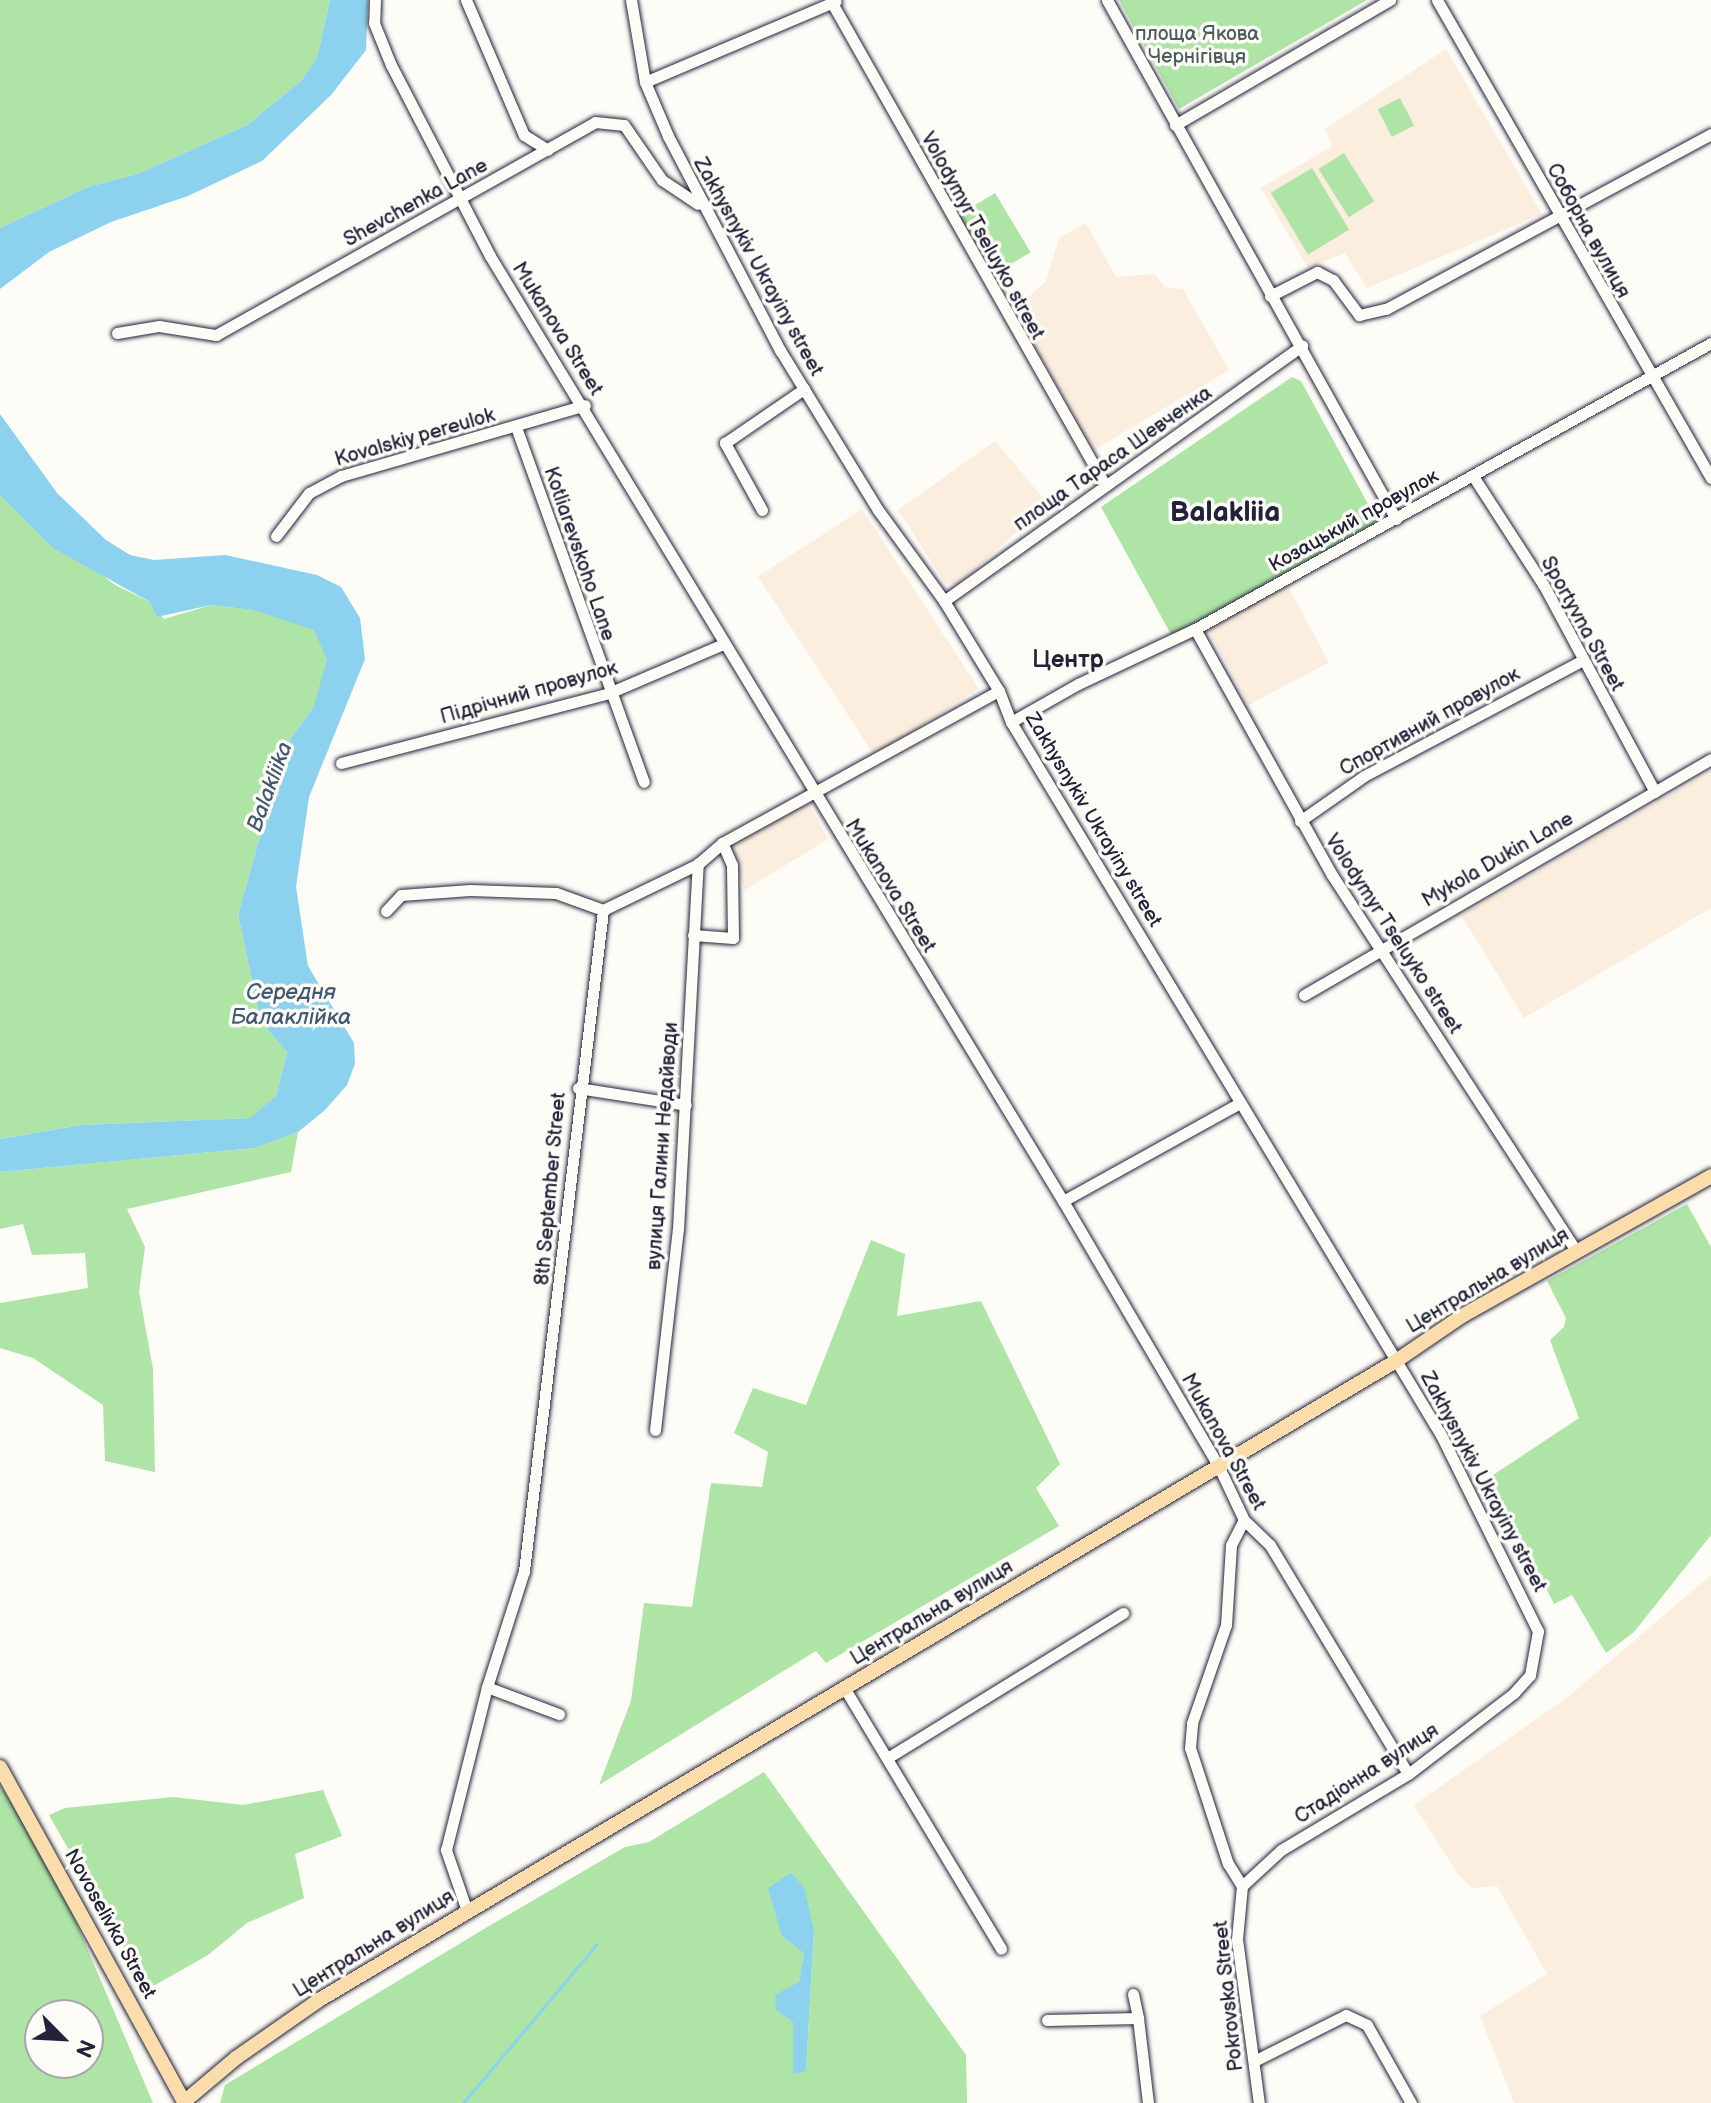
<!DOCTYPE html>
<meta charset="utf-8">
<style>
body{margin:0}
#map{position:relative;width:1711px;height:2103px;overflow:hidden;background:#fdfcf7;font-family:"Balsamiq Sans",sans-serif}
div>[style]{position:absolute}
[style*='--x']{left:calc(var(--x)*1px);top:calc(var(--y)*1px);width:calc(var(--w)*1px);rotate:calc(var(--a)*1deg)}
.built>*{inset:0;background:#fbeedf;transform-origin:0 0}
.green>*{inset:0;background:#aee4a6;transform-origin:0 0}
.water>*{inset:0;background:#8cd1ee}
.stream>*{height:3px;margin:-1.5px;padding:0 1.5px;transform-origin:1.5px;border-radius:1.5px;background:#8cd1ee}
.roads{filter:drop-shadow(0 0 2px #22223b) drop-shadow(0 0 2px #22223b)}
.minor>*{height:11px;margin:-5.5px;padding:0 5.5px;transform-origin:5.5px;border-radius:5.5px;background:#fdfcf7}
.major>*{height:14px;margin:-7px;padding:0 7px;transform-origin:7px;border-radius:7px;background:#faddab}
span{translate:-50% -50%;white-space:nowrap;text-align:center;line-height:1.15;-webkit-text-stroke:7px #fdfcf7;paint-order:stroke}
.park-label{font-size:20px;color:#4c5c5b}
.street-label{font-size:20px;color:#22223b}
.water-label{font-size:22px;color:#425771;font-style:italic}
.quarter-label{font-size:24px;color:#22223b;font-weight:700}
.district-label{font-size:28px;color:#22223b;font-weight:700}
.north{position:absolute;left:24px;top:1999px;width:80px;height:80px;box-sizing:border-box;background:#fdfcf7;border:2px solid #a5a5ac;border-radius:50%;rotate:114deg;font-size:22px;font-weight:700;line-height:32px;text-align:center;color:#22223b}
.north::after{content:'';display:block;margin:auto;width:28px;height:36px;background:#22223b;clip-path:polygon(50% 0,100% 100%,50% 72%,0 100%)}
</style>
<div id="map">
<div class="built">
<i style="clip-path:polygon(1446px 49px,1542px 214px,1367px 288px,1345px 253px,1308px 268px,1261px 188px,1332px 146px,1325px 129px)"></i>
<i style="clip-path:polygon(1086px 223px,1116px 277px,1155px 274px,1165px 287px,1183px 289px,1229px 370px,1094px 450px,1014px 310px,1046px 281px,1059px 238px)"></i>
<i style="clip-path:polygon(995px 441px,1048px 504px,959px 584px,945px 583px,898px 510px)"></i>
<i style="left:862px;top:509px;width:214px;height:124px;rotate:57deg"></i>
<i style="left:1287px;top:584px;width:89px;height:91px;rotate:62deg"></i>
<i style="clip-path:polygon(1711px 771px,1711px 908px,1524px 1018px,1461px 915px)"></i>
<i style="clip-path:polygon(808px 802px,828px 839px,745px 890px,729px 846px)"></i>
<i style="clip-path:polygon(1711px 1575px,1711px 2103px,1514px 2103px,1480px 2016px,1547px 1974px,1497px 1886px,1472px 1888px,1459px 1876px,1414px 1805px,1568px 1697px)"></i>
</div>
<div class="green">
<i style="clip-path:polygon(0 0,330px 0,317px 58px,301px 81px,247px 125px,140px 173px,88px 187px,0 228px)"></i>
<i style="clip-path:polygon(1119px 0,1367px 0,1179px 109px)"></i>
<i style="left:1400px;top:98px;width:31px;height:25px;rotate:63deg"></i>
<i style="left:1344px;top:153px;width:57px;height:30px;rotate:58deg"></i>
<i style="left:1312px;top:168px;width:72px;height:48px;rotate:59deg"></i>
<i style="left:995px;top:193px;width:69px;height:47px;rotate:59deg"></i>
<i style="clip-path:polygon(1292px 377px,1301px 381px,1380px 526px,1173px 638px,1101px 507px)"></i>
<i style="clip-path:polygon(0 495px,115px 585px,150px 602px,164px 619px,211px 605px,253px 610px,314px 629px,323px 642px,327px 660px,322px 685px,313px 708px,285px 746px,238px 915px,261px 1022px,287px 1052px,276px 1096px,251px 1118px,81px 1125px,0 1139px)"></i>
<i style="clip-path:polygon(298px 1132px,291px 1172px,127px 1209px,145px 1247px,139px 1292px,153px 1369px,155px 1472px,105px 1461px,103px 1405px,33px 1358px,0 1348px,0 1303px,88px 1288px,85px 1253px,32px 1255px,23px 1224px,0 1229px,0 1172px,255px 1148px)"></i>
<i style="clip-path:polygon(1687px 1204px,1711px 1247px,1711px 1535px,1634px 1632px,1606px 1653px,1572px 1595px,1554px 1604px,1490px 1477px,1579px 1418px,1550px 1340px,1564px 1327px,1566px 1318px,1547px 1281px)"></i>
<i style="clip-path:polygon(871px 1240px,905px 1254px,897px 1316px,981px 1301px,1060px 1464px,1036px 1488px,1059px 1526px,826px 1663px,816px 1651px,599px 1785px,631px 1701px,644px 1603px,692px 1607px,711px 1483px,762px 1487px,768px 1452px,734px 1433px,753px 1388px,806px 1405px)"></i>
<i style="clip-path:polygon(evenodd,764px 1772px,966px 2055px,967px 2103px,220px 2103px,225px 2085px,494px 1923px,625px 1847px,649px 1842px,764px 1772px,814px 1931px,806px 2071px,793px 2075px,793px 2022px,804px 1952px,782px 1936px,814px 1931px)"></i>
<i style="clip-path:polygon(evenodd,0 1785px,58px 1880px,153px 2103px,0 2103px,0 1785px,40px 2015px,88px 2015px,88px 2063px,40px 2063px,40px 2015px)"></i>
<i style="clip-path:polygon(323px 1790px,342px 1836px,295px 1854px,304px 1898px,247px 1923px,208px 1955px,148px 1989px,49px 1815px,65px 1808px,173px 1797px,243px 1805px)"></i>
</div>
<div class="water">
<i style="clip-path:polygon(330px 0,368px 0,366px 50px,331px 95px,262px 161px,188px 196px,111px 222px,49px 252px,0 289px,0 228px,88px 187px,140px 173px,247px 125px,301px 81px,317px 58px)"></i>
<i style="clip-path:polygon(0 414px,57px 493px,106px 540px,130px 555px,154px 560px,225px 555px,317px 575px,341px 587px,360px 618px,365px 659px,309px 797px,296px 887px,308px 966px,354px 1043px,355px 1064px,347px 1085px,325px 1110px,298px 1132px,255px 1148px,0 1172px,0 1139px,81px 1125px,250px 1118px,276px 1096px,287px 1052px,261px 1022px,238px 915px,285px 746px,313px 708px,327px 660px,314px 630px,253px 610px,211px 605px,157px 617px,150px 602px,53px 548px,0 495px)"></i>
<i style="clip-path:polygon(791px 1873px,804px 1887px,814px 1931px,806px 2071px,793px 2075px,793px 2022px,776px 2010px,775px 1995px,799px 1982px,804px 1953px,782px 1936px,768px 1888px)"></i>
</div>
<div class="stream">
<i style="--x:463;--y:2103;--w:208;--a:-49.9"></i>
</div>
<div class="roads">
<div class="minor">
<i style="--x:375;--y:0;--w:23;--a:92"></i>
<i style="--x:374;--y:23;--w:45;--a:68"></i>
<i style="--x:391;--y:65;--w:215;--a:62.6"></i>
<i style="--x:490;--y:256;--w:1105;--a:58.77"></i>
<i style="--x:1063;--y:1201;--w:306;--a:59.6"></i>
<i style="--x:1218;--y:1465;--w:61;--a:64.7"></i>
<i style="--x:1244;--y:1520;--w:36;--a:44"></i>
<i style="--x:1270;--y:1545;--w:267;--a:58.9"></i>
<i style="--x:466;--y:0;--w:147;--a:66.8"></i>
<i style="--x:524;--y:135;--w:28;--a:32"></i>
<i style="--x:631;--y:0;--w:83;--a:80.3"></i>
<i style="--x:645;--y:82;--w:59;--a:66.9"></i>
<i style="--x:668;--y:136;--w:242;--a:62.4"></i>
<i style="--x:780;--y:350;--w:188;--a:58.5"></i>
<i style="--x:878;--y:510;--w:112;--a:54"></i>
<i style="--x:944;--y:601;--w:105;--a:58.6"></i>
<i style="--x:999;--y:691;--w:33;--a:69"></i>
<i style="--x:1011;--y:722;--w:833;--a:58.91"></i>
<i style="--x:1441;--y:1435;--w:219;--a:63.7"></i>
<i style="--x:1538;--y:1631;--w:45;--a:100.3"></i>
<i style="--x:1530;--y:1675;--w:24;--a:132"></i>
<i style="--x:1514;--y:1693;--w:133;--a:142.6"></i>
<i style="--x:1408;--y:1774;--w:148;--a:149.1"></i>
<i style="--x:1281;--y:1850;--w:53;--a:137.3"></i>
<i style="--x:1242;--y:1886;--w:53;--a:95.4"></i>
<i style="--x:1237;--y:1939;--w:165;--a:82.4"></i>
<i style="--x:1107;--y:0;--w:594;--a:60.89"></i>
<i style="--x:1437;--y:0;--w:551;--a:60.18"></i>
<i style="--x:832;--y:3;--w:554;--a:60.47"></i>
<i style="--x:645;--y:82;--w:207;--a:-23"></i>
<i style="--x:1175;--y:125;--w:249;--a:-30.2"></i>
<i style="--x:1270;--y:296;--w:53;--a:-27.1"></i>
<i style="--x:1317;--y:272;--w:18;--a:27"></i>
<i style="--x:1333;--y:280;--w:44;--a:53.4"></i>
<i style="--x:1359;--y:315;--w:28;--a:-13"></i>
<i style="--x:1386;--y:309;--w:369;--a:-28.3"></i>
<i style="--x:117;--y:333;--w:43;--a:-9.5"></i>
<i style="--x:159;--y:326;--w:58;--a:9"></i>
<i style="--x:216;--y:335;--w:435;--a:-29.3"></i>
<i style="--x:595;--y:122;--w:29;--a:6"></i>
<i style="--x:624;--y:125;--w:67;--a:55.4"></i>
<i style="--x:662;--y:180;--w:43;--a:33.7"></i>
<i style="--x:516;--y:427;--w:377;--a:70.2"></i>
<i style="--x:1473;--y:476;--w:129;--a:57.1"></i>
<i style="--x:1543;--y:584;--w:236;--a:61.7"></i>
<i style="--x:762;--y:510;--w:77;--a:-118.9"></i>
<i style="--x:725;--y:443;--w:96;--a:-34.4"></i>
<i style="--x:276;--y:536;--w:54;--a:-52.5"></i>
<i style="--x:309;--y:493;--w:36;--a:-28"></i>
<i style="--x:341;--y:476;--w:254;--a:-16.2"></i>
<i style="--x:944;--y:601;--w:440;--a:-35.5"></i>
<i style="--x:1195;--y:629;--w:282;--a:60.9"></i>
<i style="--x:1332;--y:875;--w:448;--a:57"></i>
<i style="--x:1011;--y:722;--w:77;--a:-29.6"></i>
<i style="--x:1078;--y:684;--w:129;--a:-25.2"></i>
<i style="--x:1195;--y:629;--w:590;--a:-29"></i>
<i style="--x:341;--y:763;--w:277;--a:-14.6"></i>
<i style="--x:609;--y:693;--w:122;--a:-23.2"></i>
<i style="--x:1300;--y:821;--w:78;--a:-35.1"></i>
<i style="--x:1364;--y:776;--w:246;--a:-27.9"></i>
<i style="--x:386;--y:911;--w:22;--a:-47"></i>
<i style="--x:401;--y:895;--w:69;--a:-4.1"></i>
<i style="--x:470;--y:890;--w:86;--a:2"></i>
<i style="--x:556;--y:893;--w:50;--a:19.9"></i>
<i style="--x:603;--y:910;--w:106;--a:-25.8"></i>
<i style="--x:698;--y:864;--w:32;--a:-41"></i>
<i style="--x:722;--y:843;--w:316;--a:-28.8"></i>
<i style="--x:693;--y:935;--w:40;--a:4.3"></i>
<i style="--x:733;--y:938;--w:73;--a:-90.8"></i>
<i style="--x:732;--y:865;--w:24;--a:-114"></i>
<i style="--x:1304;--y:995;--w:470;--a:-30.1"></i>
<i style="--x:578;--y:1088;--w:109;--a:8.9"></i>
<i style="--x:1063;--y:1201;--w:202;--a:-29"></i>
<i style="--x:655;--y:1430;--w:202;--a:-83.5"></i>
<i style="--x:678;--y:1229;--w:366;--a:-86.9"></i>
<i style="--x:487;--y:1687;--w:77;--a:20.6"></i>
<i style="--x:845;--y:1689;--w:303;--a:59"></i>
<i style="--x:889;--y:1757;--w:275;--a:-31.6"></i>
<i style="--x:1242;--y:1886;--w:26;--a:-122"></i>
<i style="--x:1228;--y:1864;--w:122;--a:-108.1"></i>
<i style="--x:1190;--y:1748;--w:25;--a:-85"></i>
<i style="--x:1192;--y:1723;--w:104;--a:-70.9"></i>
<i style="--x:1226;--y:1625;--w:80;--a:-86.4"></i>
<i style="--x:1231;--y:1545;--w:28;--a:-63"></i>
<i style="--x:467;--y:1911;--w:65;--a:-109"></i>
<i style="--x:446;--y:1850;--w:168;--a:-75.9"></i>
<i style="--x:487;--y:1687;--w:122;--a:-72.3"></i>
<i style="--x:524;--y:1571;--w:666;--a:-83.18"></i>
<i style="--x:1133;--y:1994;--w:25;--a:78"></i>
<i style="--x:1047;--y:2020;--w:91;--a:-1.3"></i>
<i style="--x:1138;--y:2018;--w:86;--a:83.3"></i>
<i style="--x:1254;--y:2061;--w:103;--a:-26.6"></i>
<i style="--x:1346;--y:2015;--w:23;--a:25"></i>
<i style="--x:1367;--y:2025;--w:90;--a:60.6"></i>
</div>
<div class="major">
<i style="--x:0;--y:1767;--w:384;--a:61.2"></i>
<i style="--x:185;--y:2101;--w:67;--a:-40.1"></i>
<i style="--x:236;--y:2058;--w:101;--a:-34.9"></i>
<i style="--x:319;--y:2000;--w:1252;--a:-30.68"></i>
<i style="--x:1396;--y:1361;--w:80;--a:-34.3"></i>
<i style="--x:1462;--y:1316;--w:286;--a:-29.3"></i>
</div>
</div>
<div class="park-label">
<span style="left:1197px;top:46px">площа Якова<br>Чернігівця</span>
</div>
<div class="street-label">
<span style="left:416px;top:203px;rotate:-29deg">Shevchenka Lane</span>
<span style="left:1588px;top:231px;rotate:61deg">Соборна вулиця</span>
<span style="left:982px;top:236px;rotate:61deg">Volodymyr Tseluyko street</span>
<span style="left:758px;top:267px;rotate:61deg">Zakhysnykiv Ukrayiny street</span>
<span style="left:557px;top:329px;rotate:58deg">Mukanova Street</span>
<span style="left:415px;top:438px;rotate:-16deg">Kovalskiy pereulok</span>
<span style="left:1113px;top:459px;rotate:-35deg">площа Тараса Шевченка</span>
<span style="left:1354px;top:521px;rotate:-29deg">Козацький провулок</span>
<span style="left:579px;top:554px;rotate:71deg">Kotliarevskoho Lane</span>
<span style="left:1582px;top:624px;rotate:61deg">Sportyvna Street</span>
<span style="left:529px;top:693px;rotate:-16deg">Підрічний провулок</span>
<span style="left:1430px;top:722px;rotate:-29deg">Спортивний провулок</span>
<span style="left:1093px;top:820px;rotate:59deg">Zakhysnykiv Ukrayiny street</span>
<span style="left:1498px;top:860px;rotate:-30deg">Mykola Dukin Lane</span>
<span style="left:890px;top:886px;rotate:58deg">Mukanova Street</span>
<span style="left:1393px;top:934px;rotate:57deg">Volodymyr Tseluyko street</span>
<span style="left:663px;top:1146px;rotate:-86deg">вулиця Галини Недайводи</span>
<span style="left:551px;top:1189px;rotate:-85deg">8th September Street</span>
<span style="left:1488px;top:1281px;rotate:-31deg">Центральна вулиця</span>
<span style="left:1223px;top:1442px;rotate:61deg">Mukanova Street</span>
<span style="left:1483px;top:1482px;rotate:62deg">Zakhysnykiv Ukrayiny street</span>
<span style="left:932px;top:1613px;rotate:-31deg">Центральна вулиця</span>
<span style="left:1367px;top:1774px;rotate:-33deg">Стадіонна вулиця</span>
<span style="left:110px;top:1924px;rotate:61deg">Novoselivka Street</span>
<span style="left:374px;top:1944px;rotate:-32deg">Центральна вулиця</span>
<span style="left:1229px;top:1996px;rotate:-96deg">Pokrovska Street</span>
</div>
<div class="water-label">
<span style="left:270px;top:787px;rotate:-70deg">Balakliika</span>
<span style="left:291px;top:1005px">Середня<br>Балаклійка</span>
</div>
<div class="quarter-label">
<span style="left:1068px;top:660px">Центр</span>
</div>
<div class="district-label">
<span style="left:1225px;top:513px">Balakliia</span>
</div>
<div class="north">N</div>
</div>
